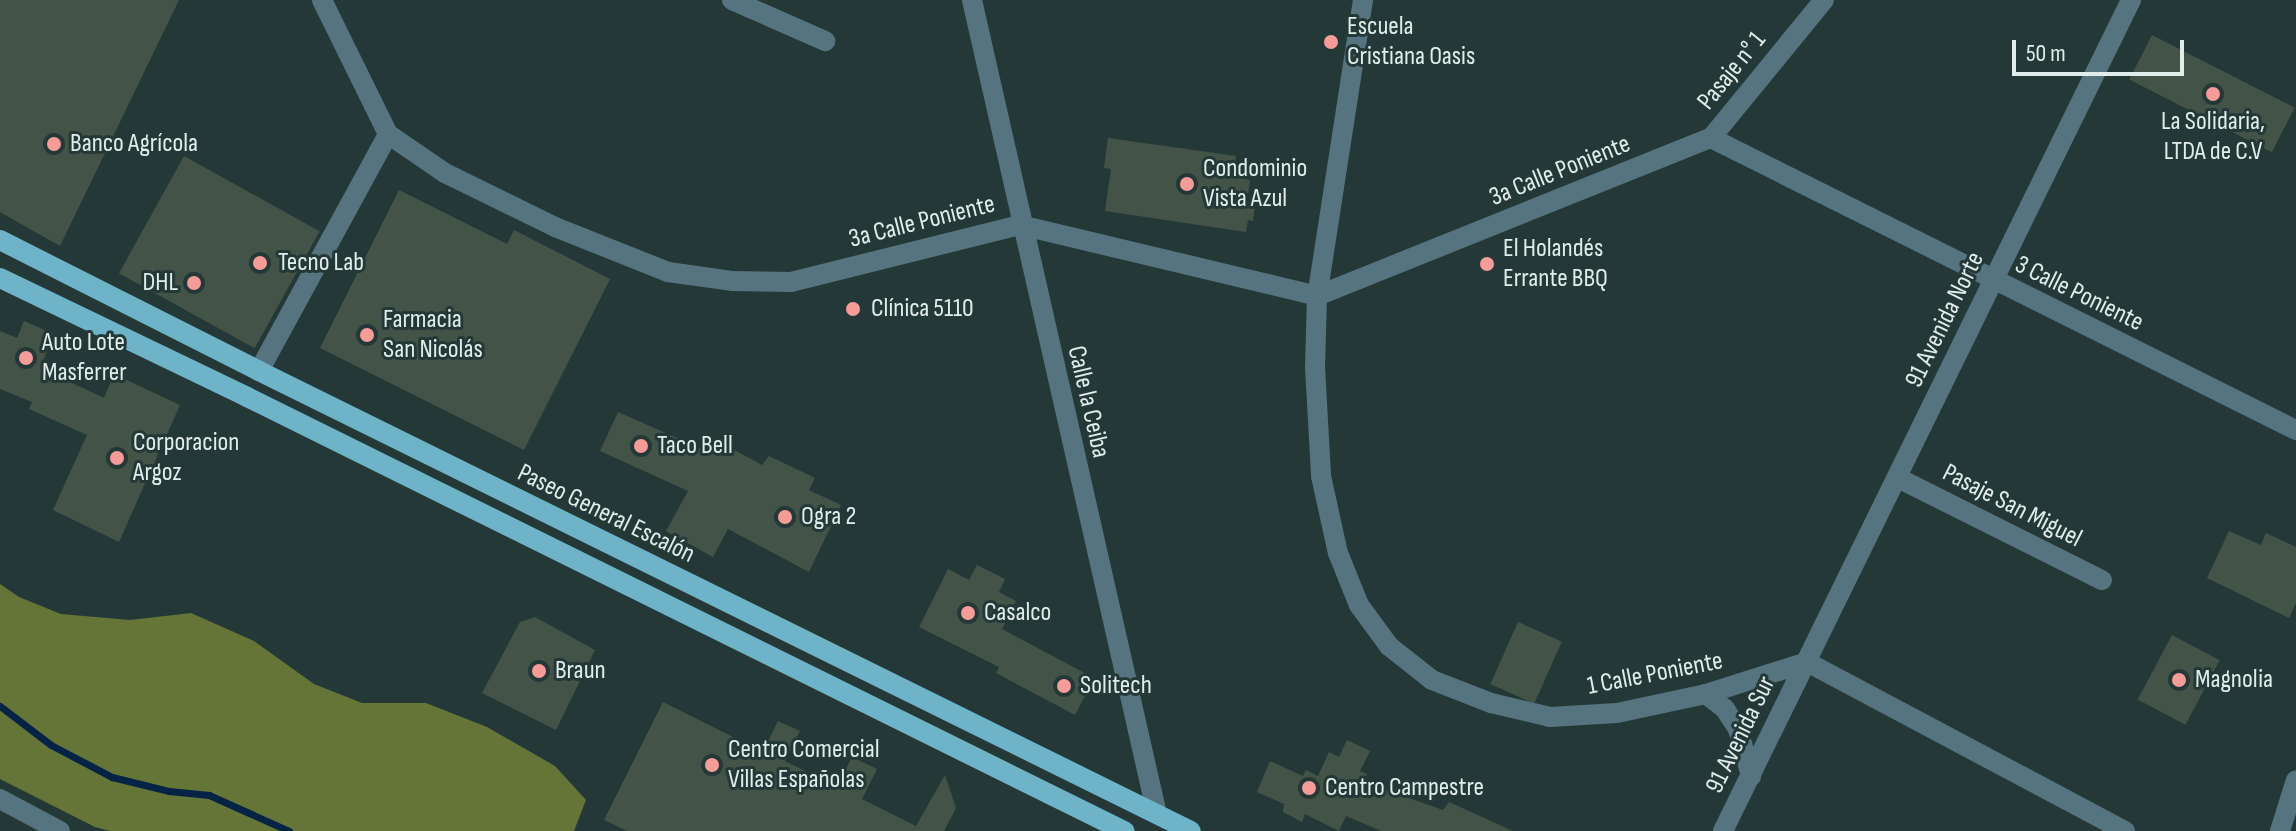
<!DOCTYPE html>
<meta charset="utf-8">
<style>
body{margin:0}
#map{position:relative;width:2296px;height:831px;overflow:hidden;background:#243937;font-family:"Sofia Sans Condensed",sans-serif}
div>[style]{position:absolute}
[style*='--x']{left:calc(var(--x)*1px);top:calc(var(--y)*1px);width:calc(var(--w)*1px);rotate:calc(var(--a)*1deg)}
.forest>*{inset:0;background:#657437}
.stream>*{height:7px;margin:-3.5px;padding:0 3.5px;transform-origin:3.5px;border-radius:3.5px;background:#052344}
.building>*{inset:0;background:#435348;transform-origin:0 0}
.minor>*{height:20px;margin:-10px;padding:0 10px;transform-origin:10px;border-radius:10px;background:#55747f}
.major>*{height:20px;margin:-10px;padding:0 10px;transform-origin:10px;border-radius:10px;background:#6fb3c8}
.dots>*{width:22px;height:22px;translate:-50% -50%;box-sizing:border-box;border:4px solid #243937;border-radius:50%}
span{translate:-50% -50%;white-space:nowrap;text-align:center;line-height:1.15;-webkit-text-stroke:6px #243937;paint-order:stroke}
.poi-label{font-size:26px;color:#e1edeb}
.left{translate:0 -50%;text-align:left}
.right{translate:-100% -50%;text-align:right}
.street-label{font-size:26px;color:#e1edeb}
.scale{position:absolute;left:2012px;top:40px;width:172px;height:36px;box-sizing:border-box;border:4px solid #e1edeb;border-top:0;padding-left:10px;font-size:24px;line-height:28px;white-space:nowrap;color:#e1edeb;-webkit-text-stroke:6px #243937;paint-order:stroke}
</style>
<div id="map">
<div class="forest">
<i style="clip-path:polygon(0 584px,19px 597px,61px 614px,130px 620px,191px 613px,254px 641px,314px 684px,362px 703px,426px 703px,487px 727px,555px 766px,586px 800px,574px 831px,110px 831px,95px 827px,0 779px)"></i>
</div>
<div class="stream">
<i style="--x:0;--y:706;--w:64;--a:37.4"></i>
<i style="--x:51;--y:745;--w:69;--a:27.7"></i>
<i style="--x:112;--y:777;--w:59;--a:13.8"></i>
<i style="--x:169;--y:791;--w:40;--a:5.7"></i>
<i style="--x:209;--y:795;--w:88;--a:24.2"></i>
</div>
<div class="building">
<i style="clip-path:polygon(0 0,179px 0,60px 246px,0 212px)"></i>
<i style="left:2152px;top:35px;width:160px;height:50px;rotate:27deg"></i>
<i style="clip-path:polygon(1108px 138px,1236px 156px,1234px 177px,1250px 180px,1247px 202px,1255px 205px,1253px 221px,1248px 220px,1246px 232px,1105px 211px,1111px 169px,1104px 168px)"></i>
<i style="left:184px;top:156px;width:155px;height:134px;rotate:29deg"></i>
<i style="clip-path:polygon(399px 190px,507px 244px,514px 230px,610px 279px,524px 450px,320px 348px)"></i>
<i style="clip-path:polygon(24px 321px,54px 334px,40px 368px,104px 398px,114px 374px,180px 405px,119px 542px,53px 510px,87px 435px,29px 409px,32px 402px,0 389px,0 331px,17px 338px)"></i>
<i style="clip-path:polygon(618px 412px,709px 452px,716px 440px,762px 465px,769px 456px,815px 478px,809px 490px,841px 505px,809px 572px,728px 529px,713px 557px,666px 531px,688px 491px,600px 451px)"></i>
<i style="clip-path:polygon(2229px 531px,2261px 545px,2266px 533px,2296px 547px,2296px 603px,2289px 618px,2207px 578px)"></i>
<i style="clip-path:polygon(977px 565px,1005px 579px,999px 592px,1016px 601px,1002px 629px,1094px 678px,1075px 715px,996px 673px,999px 667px,919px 627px,948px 569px,969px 580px)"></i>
<i style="clip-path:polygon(535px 617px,595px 650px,556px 730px,482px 693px,520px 622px)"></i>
<i style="left:1518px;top:622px;width:48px;height:68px;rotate:24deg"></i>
<i style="left:2172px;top:635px;width:54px;height:73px;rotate:28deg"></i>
<i style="clip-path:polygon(663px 702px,763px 752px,778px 721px,800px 731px,785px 761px,837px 787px,852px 757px,877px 769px,862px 799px,916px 826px,945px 775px,956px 808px,944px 831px,627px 831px,604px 820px)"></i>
<i style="clip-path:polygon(1347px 740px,1370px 751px,1360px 771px,1367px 774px,1363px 782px,1443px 810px,1449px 802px,1513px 831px,1381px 831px,1346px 816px,1339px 831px,1305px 814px,1302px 822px,1283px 812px,1284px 804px,1257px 792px,1270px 761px,1303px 776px,1306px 770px,1318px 776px,1329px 752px,1339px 757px)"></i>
</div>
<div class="minor">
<i style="--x:322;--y:0;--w:149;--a:63.8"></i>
<i style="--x:388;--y:134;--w:69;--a:34.4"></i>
<i style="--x:445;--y:173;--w:123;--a:26.1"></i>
<i style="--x:555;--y:227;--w:122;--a:21.7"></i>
<i style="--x:668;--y:272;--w:66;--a:7.9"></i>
<i style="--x:733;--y:281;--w:58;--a:1"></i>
<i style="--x:791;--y:282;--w:236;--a:-14"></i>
<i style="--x:1020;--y:225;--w:305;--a:13.4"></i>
<i style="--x:1317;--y:296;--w:424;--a:-21.9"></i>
<i style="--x:1711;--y:138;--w:178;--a:-50.7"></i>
<i style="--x:732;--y:0;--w:102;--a:23.8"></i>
<i style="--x:972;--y:0;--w:835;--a:77.2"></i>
<i style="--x:1363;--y:0;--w:300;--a:98.8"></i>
<i style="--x:1317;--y:296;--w:71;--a:91.6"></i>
<i style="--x:1315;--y:367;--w:109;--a:86.8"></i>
<i style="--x:1321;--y:476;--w:79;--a:77.6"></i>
<i style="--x:1338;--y:553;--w:56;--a:68"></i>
<i style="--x:1359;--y:605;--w:51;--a:53.8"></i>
<i style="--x:1389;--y:646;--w:55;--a:38.3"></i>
<i style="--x:1432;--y:680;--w:63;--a:21.3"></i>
<i style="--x:1491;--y:703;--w:61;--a:13.3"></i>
<i style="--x:1550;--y:717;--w:67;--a:-3.4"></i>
<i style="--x:1617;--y:713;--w:91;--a:-12.1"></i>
<i style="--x:1706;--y:694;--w:106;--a:-17.6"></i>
<i style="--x:1807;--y:662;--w:360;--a:28"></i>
<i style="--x:1711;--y:138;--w:654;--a:26.53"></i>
<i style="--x:259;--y:371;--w:270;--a:-61.4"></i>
<i style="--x:1898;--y:478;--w:228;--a:26.6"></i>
<i style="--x:1706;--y:694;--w:24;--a:38"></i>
<i style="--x:1725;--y:709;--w:24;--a:57"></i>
<i style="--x:1738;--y:729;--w:49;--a:74.5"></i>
<i style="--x:0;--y:799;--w:68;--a:28.1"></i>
<i style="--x:1723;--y:831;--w:926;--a:-63.85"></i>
<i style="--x:2280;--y:831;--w:53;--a:-72.6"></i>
</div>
<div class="major">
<i style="--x:0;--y:240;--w:290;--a:26.8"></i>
<i style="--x:259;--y:371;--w:1039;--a:26.27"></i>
<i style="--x:0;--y:278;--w:274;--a:25.7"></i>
<i style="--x:247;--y:397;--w:979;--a:26.33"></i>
</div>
<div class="dots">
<i style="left:1331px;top:42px;background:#f59b98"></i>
<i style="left:2213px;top:94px;background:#f59b98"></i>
<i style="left:54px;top:144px;background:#f59b98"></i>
<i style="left:1187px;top:184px;background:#f59b98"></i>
<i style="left:260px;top:263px;background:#f59b98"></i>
<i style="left:1487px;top:264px;background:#f59b98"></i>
<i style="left:194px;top:283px;background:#f59b98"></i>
<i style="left:853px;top:309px;background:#f59b98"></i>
<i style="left:367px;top:335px;background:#f59b98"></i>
<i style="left:26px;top:358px;background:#f59b98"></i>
<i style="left:641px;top:446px;background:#f59b98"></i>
<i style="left:117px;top:458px;background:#f59b98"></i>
<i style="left:785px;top:517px;background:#f59b98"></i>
<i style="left:968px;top:613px;background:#f59b98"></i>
<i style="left:539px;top:671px;background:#f59b98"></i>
<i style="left:2179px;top:680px;background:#f59b98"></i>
<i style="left:1064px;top:686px;background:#f59b98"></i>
<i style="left:712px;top:765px;background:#f59b98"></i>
<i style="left:1309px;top:788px;background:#f59b98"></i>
</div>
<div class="poi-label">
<span class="left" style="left:1347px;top:42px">Escuela<br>Cristiana Oasis</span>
<span style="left:2213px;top:137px">La Solidaria,<br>LTDA de C.V</span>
<span class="left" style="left:70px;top:144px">Banco Agrícola</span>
<span class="left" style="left:1203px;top:184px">Condominio<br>Vista Azul</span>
<span class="left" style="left:1503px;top:264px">El Holandés<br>Errante BBQ</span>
<span class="left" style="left:278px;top:263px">Tecno Lab</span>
<span class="right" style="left:178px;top:283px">DHL</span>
<span class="left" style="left:871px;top:309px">Clínica 5110</span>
<span class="left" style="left:383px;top:335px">Farmacia<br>San Nicolás</span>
<span class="left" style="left:42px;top:358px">Auto Lote<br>Masferrer</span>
<span class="left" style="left:133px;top:458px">Corporacion<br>Argoz</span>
<span class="left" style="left:657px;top:446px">Taco Bell</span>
<span class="left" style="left:801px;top:517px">Ogra 2</span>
<span class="left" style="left:984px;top:613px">Casalco</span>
<span class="left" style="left:555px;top:671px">Braun</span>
<span class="left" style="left:2195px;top:680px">Magnolia</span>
<span class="left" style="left:1080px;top:686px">Solitech</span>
<span class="left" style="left:728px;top:765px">Centro Comercial<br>Villas Españolas</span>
<span class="left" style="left:1325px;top:788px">Centro Campestre</span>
</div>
<div class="street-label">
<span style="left:1732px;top:71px;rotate:-51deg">Pasaje n° 1</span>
<span style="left:1560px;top:171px;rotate:-22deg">3a Calle Poniente</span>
<span style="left:922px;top:222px;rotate:-14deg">3a Calle Poniente</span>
<span style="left:2079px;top:294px;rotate:26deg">3 Calle Poniente</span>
<span style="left:1945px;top:320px;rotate:-64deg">91 Avenida Norte</span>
<span style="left:1088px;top:402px;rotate:77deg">Calle la Ceiba</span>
<span style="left:2012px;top:506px;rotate:27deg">Pasaje San Miguel</span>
<span style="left:606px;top:514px;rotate:26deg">Paseo General Escalón</span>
<span style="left:1655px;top:674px;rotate:-11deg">1 Calle Poniente</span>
<span style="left:1741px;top:735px;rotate:-64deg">91 Avenida Sur</span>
</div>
<div class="scale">50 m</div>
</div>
